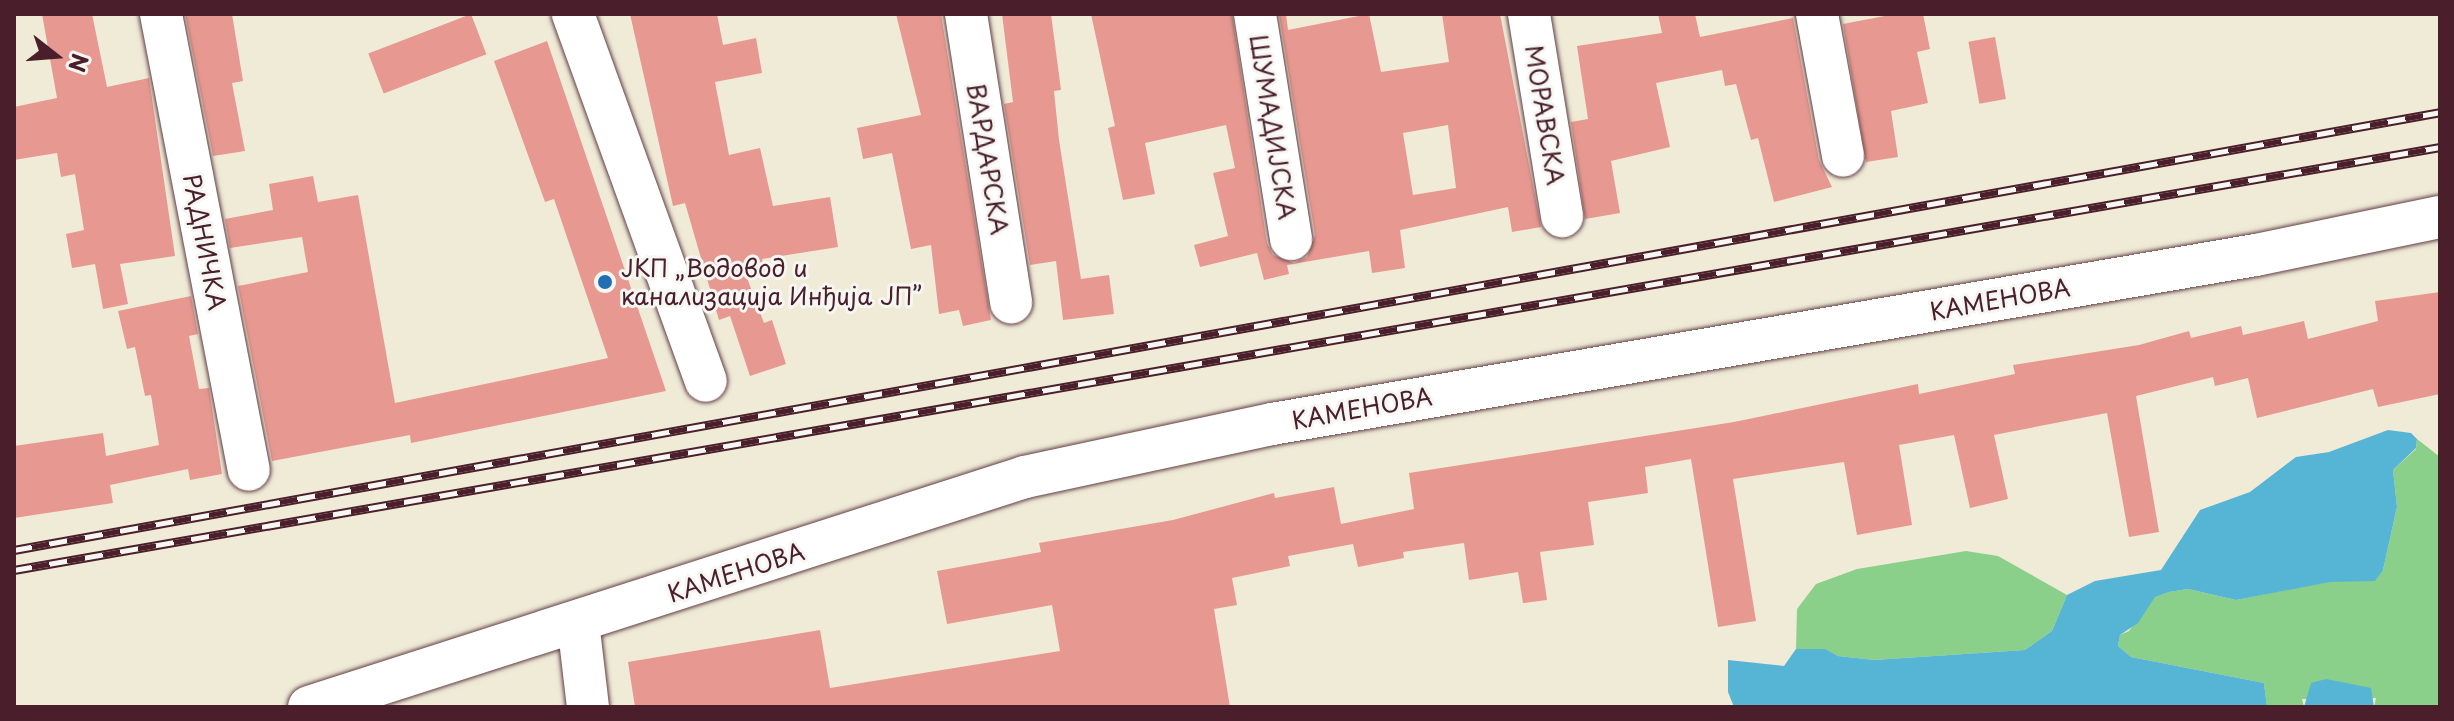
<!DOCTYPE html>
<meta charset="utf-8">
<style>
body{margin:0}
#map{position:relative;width:2454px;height:721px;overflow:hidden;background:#efebd7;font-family:"Playpen Sans",sans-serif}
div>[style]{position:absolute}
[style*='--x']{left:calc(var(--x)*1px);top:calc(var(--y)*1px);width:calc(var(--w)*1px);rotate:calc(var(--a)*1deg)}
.green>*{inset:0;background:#8ad08b}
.water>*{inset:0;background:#56b5d4}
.building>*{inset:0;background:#e79991;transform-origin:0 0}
.roads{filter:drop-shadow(0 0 2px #633e45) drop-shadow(0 0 2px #633e45)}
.minor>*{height:42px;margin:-21px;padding:0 21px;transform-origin:21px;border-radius:21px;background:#fff}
.rail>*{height:9px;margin-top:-4.5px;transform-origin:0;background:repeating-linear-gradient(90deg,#f6f6f2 0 18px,#4a1f2b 0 36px);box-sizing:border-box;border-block:2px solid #4a1f2b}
.dots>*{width:22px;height:22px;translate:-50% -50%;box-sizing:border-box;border:4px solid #f6f6f2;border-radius:50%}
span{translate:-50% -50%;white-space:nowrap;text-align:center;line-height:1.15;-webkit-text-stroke:6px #f6f6f2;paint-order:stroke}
.street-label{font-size:24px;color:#4a1f2b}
.poi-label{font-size:24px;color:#4a1f2b}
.left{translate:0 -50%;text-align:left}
.frame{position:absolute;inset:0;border:16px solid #4a1f2b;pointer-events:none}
.north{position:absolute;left:16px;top:16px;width:80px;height:80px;-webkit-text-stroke:6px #f6f6f2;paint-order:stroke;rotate:107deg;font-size:22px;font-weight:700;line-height:32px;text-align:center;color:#4a1f2b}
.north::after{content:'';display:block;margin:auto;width:28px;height:36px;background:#4a1f2b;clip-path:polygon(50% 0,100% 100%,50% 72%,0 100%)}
</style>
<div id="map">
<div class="green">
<i style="clip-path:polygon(2417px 439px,2440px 457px,2440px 707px,2374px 707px,2376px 698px,2302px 699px,2304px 707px,2267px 707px,2264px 683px,2131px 657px,2118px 646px,2120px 635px,2129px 631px,2154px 597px,2169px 592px,2188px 589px,2236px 600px,2383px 570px,2397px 507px,2393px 470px,2416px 449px)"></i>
<i style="clip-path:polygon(1966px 551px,1998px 556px,2067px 595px,2052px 631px,2025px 650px,1874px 660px,1838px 656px,1824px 649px,1796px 649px,1797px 609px,1816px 584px,1857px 569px)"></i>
</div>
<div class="water">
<i style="clip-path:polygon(2388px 430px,2411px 433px,2417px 439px,2416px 448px,2393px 470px,2397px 507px,2383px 570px,2375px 581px,2330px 582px,2236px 600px,2188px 589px,2169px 592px,2155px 597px,2138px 623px,2120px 635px,2118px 646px,2131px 657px,2264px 683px,2267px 707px,1734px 707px,1728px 692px,1728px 660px,1784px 666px,1796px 649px,1825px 649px,1838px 656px,1874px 660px,2025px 650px,2052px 631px,2067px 595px,2095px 581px,2161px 570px,2200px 510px,2250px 492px,2296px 457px,2329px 452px)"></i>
<i style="clip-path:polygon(2326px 679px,2371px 688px,2374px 707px,2304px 707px,2311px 683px)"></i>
</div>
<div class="building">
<i style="clip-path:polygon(42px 14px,92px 14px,107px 87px,149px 78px,175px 256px,120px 264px,128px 304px,103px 309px,95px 264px,72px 268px,66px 234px,84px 230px,75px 174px,61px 177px,57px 153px,14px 160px,14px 107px,57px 98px)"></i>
<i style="clip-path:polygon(185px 14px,232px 14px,243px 81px,232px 83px,245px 151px,213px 156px)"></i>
<i style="left:471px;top:14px;width:43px;height:110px;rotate:69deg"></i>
<i style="clip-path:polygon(630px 14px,717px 14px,723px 45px,756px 38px,762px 73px,715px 82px,729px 155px,760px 148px,773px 206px,830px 197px,838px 247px,762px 259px,766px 271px,747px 278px,764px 323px,772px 320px,786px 364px,750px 376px,730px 316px,719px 320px,685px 203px,673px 206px)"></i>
<i style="clip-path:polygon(896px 14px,941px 14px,991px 320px,963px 326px,959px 310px,939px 314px,931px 245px,911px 249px,892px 153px,863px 159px,857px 128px,921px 115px)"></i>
<i style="clip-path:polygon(1002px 14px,1051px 14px,1061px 90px,1054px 91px,1059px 140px,1081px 279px,1109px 275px,1114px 314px,1063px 320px,1056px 261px,1030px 265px,1004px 104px,1013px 102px)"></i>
<i style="clip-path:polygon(evenodd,1091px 14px,1232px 14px,1267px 243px,1273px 255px,1294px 263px,1307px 257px,1315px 235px,1279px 14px,1286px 14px,1288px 30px,1369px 14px,1381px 72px,1449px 62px,1442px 14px,1500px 14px,1541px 227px,1512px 232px,1508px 207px,1400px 230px,1405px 268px,1372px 273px,1369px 251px,1287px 265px,1289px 274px,1264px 280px,1257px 253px,1200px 267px,1194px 245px,1228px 236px,1213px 173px,1235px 168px,1226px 125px,1145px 143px,1155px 194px,1123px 200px,1108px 128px,1115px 126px,1091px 14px,1448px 125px,1456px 188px,1413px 195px,1403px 133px,1448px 125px)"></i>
<i style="clip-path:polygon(1658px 14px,1695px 14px,1700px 37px,1793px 18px,1819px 160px,1832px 187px,1774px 202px,1758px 138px,1751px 140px,1736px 84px,1725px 86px,1722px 70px,1656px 83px,1670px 147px,1611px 161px,1620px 213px,1585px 219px,1571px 122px,1588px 119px,1577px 46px,1662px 33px)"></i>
<i style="clip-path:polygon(1895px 14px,1923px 14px,1930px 49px,1917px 52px,1928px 103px,1891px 111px,1898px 157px,1866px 162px,1843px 24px)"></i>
<i style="left:1995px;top:37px;width:63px;height:27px;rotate:80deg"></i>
<i style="clip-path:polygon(547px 41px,666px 391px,411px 443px,410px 435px,272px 461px,238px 286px,308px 272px,302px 237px,230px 248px,225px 219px,273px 210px,269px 184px,313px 176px,318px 202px,358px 195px,395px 403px,608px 358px,554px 199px,545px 202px,494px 61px)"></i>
<i style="clip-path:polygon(2440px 292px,2440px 394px,2378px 407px,2373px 389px,2257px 418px,2248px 378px,2215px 386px,2213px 377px,2136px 396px,2159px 532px,2129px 537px,2107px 413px,1994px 435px,2008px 499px,1970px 508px,1954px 435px,1899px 445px,1912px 525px,1857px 535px,1844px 462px,1733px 479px,1756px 621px,1718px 627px,1691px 459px,1645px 467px,1648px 493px,1588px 502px,1594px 545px,1540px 552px,1547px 600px,1523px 603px,1518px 572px,1469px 580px,1464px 543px,1403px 552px,1404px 558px,1358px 567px,1353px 544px,1288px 556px,1290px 566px,1232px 578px,1237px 605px,1214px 609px,1230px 707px,635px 707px,628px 662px,820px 630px,830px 688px,1060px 651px,1052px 605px,947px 624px,937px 571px,1041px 552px,1039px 543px,1173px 520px,1274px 493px,1275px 498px,1334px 487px,1341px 524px,1414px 509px,1409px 473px,1734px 422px,1918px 384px,1919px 394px,2015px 374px,2013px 365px,2139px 345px,2189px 331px,2191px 338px,2241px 326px,2243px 335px,2304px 321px,2308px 339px,2378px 321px,2375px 301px)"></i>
<i style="clip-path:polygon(191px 296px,198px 334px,189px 336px,199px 389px,209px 388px,222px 474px,190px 480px,188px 469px,110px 485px,113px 503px,14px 518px,14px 446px,103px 433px,106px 456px,159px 445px,151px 395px,145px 396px,135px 347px,127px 349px,118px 311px)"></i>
</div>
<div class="roads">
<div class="minor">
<i style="--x:161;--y:14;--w:464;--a:79.1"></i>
<i style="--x:573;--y:14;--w:390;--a:70.1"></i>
<i style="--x:966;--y:14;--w:292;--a:81.1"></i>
<i style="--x:1255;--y:14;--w:228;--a:80.9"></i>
<i style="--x:1529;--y:14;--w:205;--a:80.7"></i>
<i style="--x:1817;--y:14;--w:144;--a:79.6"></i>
<i style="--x:578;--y:622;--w:86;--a:83.3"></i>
<i style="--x:309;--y:707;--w:752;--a:-17.81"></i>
<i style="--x:1025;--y:477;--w:253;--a:-12.1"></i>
<i style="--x:1272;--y:424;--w:998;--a:-9.75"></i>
<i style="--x:2256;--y:255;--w:188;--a:-11.7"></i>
</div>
</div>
<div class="rail">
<i style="--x:14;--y:550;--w:2465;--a:-10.23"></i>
<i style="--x:14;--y:570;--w:2463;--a:-9.89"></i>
</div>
<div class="dots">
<i style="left:605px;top:282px;background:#1f6fb2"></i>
</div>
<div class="street-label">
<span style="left:1545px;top:115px;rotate:81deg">МОРАВСКА</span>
<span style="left:1273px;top:127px;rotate:81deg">ШУМАДИЈСКА</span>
<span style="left:988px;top:159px;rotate:81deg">ВАРДАРСКА</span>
<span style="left:205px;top:242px;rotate:79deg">РАДНИЧКА</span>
<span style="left:2000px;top:299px;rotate:-10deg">КАМЕНОВА</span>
<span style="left:1362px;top:408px;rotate:-10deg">КАМЕНОВА</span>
<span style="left:736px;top:572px;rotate:-18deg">КАМЕНОВА</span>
</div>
<div class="poi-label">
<span class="left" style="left:621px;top:282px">ЈКП „Водовод и<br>канализација Инђија ЈП”</span>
</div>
<div class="frame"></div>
<div class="north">N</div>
</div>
